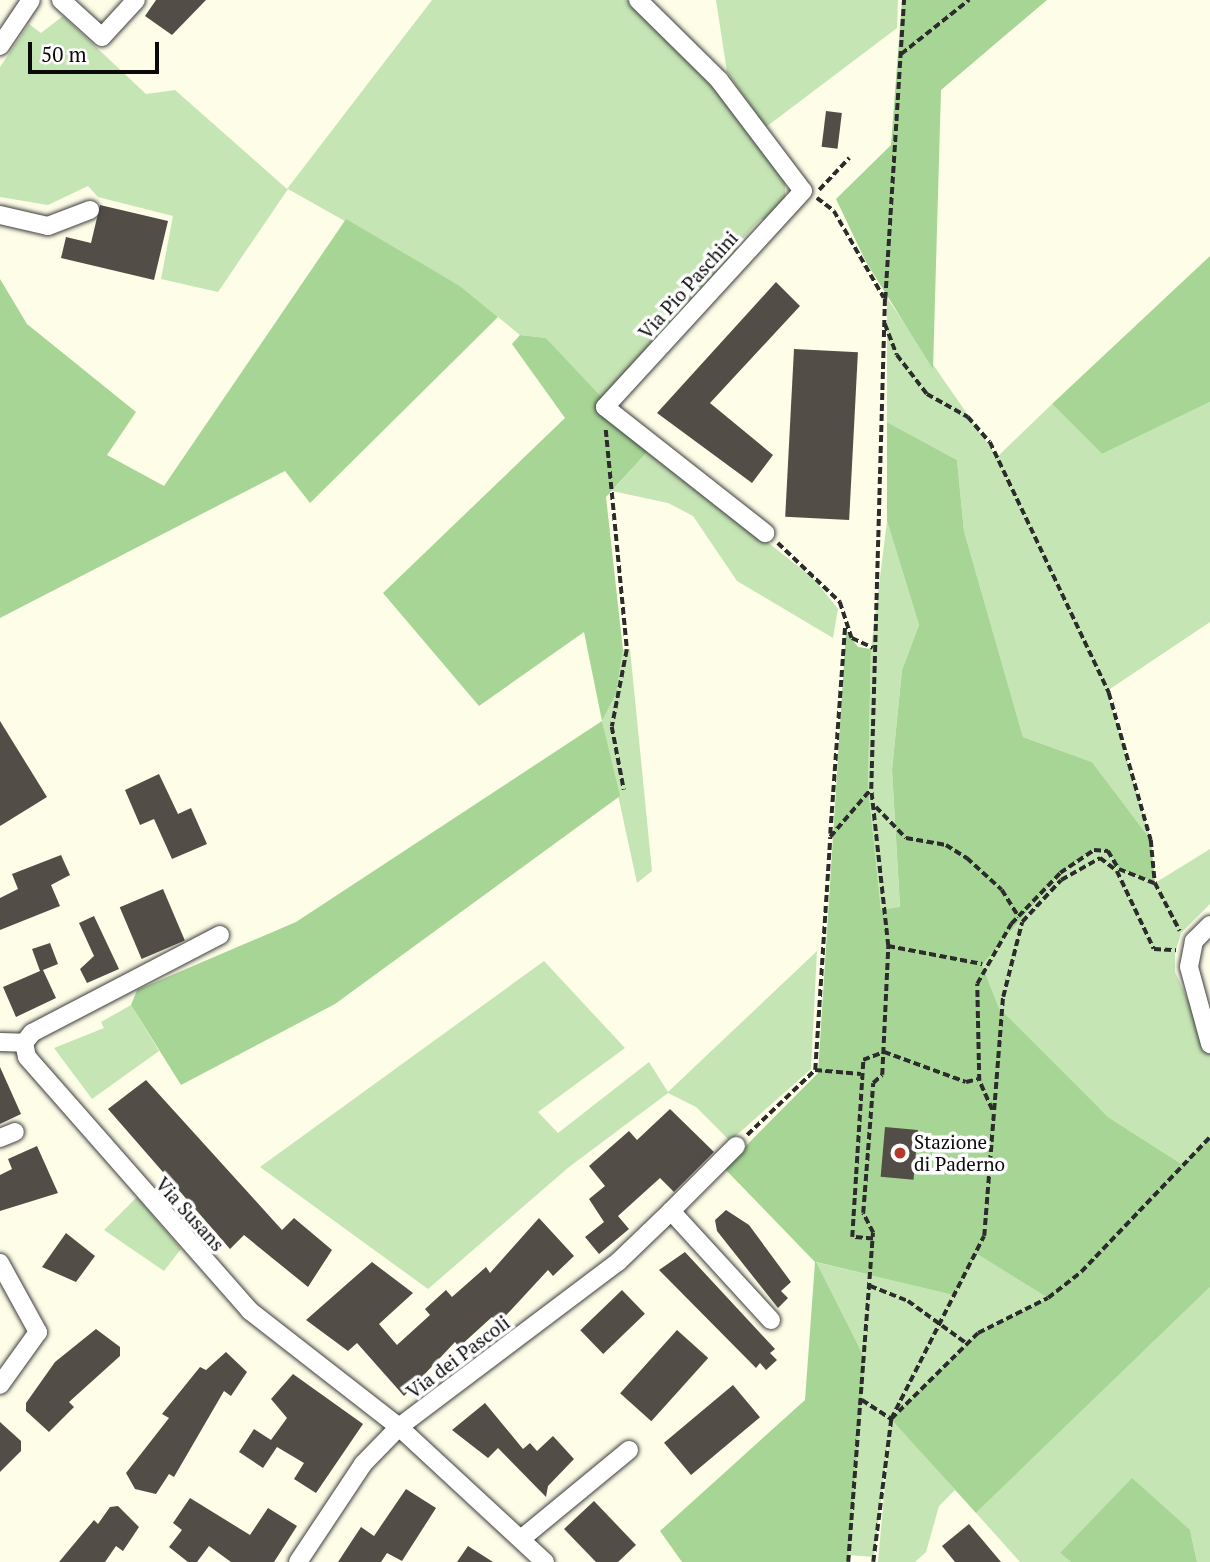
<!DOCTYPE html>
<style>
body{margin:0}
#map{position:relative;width:1210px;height:1562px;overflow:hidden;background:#fefde8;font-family:"PT Serif",serif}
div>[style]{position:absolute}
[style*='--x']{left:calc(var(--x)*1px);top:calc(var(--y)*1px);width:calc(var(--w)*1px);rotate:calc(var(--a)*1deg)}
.green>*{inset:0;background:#c6e5b5}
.forest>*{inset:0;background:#a7d595}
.building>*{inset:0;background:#524d47;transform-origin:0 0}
.path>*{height:3.5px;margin-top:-1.75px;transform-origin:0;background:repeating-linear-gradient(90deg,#2c2c2c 0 7px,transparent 0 10.5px)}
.roads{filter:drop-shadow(0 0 2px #3d3d3d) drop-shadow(0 0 2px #3d3d3d)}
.minor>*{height:18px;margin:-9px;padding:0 9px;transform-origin:9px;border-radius:9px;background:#fff}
.dots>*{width:19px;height:19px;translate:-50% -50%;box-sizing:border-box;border:4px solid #fff;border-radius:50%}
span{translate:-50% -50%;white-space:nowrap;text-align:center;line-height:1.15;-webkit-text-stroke:7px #fff;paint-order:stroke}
.street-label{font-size:19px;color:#0a0a0a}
.poi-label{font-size:19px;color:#0a0a0a}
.left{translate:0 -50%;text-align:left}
.scale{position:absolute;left:28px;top:42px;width:131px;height:32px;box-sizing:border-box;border:4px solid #0a0a0a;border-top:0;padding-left:9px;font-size:21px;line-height:24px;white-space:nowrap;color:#0a0a0a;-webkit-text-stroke:5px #fff;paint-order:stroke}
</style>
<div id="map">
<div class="green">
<i style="clip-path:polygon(432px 0,630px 0,715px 85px,785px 177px,785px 202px,770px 221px,761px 219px,739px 242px,734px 257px,603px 400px,546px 338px,520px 335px,460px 286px,288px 189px,218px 292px,161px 279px,173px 216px,98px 197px,88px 186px,48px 205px,0 197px,0 67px,29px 24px,41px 33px,63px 16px,146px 94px,175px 90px,287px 189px)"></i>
<i style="clip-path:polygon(716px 0,898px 0,897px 28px,766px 127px,727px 72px)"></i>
<i style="clip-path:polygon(887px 298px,997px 457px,1052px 404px,1102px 454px,1210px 402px,1210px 622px,1107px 691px,1151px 840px,1092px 762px,1023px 737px,964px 531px,957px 460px,887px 422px)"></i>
<i style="clip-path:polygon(650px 449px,814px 579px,838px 609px,833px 638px,737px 581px,693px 516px,668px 503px,612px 491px)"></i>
<i style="clip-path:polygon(887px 521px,919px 625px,902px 670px,892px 770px,900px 908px,881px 910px,868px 786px,871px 649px)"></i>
<i style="clip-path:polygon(630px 649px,652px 871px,637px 883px,602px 721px,616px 694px,623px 650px)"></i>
<i style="clip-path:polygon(1210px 849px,1210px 904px,1181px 933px,1175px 953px,1175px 972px,1210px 1048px,1210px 1137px,1183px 1165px,1108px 1117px,1043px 1055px,999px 1008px,982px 965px,1060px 873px,1094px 850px,1108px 851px,1119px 869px,1155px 883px)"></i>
<i style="clip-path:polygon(817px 951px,811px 1069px,730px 1141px,696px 1107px,668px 1093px,569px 1167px,428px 1289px,260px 1167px,544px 961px,625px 1048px,538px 1112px,558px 1133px,649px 1062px,668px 1092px)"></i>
<i style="clip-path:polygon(131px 1005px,159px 1051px,92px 1099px,54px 1048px,104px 1028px,101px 1022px)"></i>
<i style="clip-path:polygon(137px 1197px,181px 1249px,164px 1271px,104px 1230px)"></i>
<i style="clip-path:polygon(977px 1254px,1048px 1298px,996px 1324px,892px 1419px,955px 1490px,939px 1506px,926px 1552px,915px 1562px,878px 1562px,890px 1430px,874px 1557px,848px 1555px,865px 1359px,815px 1262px,870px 1275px)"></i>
<i style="clip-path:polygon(1210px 1287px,1210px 1562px,1197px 1562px,1190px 1530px,1060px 1553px,1071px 1562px,1020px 1562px,976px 1513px)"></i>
</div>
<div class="forest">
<i style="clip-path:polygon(902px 0,1047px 0,941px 90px,933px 369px,866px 262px,836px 199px,891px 145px)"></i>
<i style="clip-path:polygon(346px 219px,460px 286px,498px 317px,310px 503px,285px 471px,0 618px,0 279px,27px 324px,136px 412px,107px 455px,164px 486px)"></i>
<i style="clip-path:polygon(1210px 256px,1210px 402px,1102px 454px,1052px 404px)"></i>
<i style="clip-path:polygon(520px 335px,546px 338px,650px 449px,606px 497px,623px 650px,616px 694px,602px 721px,620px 796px,335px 1004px,181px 1085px,131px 1005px,137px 990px,296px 922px,602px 721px,584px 632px,479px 706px,383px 593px,565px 418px,512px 344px)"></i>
<i style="clip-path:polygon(887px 422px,957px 460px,964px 531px,1023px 737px,1092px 762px,1151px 840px,1155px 883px,1119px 869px,1108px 851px,1094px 850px,1060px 873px,982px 965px,999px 1008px,1108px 1117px,1183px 1165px,1210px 1137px,1210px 1287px,976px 1513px,891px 1419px,978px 1333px,1048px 1298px,977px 1254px,954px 1295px,816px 1262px,865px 1359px,848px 1562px,682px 1562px,660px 1531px,805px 1400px,815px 1262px,724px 1168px,818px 1073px,846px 631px,858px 647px,871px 649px,868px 786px,881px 910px,900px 907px,892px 770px,902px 670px,919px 625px,887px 521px)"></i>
<i style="clip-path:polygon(1132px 1478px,1190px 1530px,1197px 1562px,1071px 1562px,1060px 1553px)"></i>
</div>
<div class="building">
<i style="clip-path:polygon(156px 0,206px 0,172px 35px,145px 16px)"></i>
<i style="left:826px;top:111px;width:16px;height:36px;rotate:7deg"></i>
<i style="clip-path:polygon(100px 205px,168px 221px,154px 280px,61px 258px,66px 237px,91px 243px)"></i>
<i style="clip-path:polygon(776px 282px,800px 306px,710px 403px,773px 455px,752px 483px,657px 413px)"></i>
<i style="left:794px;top:349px;width:64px;height:168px;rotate:3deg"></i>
<i style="clip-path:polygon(0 721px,47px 797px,0 826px)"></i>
<i style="clip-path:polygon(159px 774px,178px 814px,191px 808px,207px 844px,172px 859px,154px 819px,140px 825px,125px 790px)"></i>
<i style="clip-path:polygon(61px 855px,70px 875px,51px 885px,60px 906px,0 930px,0 898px,18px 889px,12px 874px)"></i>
<i style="left:163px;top:889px;width:56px;height:47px;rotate:67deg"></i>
<i style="clip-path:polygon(94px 916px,119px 969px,87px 983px,80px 969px,94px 956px,79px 923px)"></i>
<i style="clip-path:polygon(50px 943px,58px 964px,43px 970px,56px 998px,16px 1017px,3px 987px,40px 971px,32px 949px)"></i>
<i style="clip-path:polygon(0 1067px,21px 1114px,0 1124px)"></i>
<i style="clip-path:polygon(146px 1080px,282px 1230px,294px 1218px,332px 1250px,308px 1287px,244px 1235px,230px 1249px,108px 1109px)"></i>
<i style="clip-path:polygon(670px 1109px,714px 1152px,674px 1192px,660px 1178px,618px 1216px,629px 1229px,599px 1254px,585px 1237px,604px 1222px,589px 1199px,605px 1186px,589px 1166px,629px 1131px,637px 1140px)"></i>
<i style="left:885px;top:1127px;width:33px;height:50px;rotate:5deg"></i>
<i style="clip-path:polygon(37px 1146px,58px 1193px,0 1211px,0 1175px,12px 1169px,8px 1159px)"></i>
<i style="clip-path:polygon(726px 1210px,749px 1225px,791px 1282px,781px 1291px,788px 1298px,778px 1308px,717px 1231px,715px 1220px)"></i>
<i style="clip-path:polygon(539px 1218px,574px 1256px,553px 1276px,548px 1270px,498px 1324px,492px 1317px,459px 1347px,455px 1342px,404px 1396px,357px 1343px,348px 1351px,306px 1320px,372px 1262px,413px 1293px,379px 1324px,397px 1345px,430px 1315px,425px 1309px,446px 1290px,452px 1297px,486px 1267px,490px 1273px)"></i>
<i style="clip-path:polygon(66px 1233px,95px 1256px,76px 1282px,42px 1267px)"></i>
<i style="clip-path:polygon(685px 1252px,775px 1349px,770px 1353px,777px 1360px,766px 1370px,760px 1363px,756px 1368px,659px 1270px)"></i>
<i style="left:622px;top:1290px;width:33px;height:58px;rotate:46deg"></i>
<i style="clip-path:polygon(96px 1329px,120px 1347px,120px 1356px,69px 1402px,74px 1407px,49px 1432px,26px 1411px,26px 1403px,55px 1362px)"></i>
<i style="left:677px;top:1330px;width:42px;height:85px;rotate:42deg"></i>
<i style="clip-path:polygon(226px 1352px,247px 1372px,231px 1396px,224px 1391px,174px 1477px,169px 1474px,156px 1494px,135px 1489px,126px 1473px,169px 1418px,162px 1414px,200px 1367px,206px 1370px)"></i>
<i style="clip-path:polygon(293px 1374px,363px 1424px,316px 1493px,294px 1479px,304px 1463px,277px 1447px,263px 1468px,239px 1452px,254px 1429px,271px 1440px,287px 1418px,271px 1399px)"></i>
<i style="left:733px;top:1385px;width:42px;height:90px;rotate:50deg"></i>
<i style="clip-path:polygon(485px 1403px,523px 1449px,530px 1443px,537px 1451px,553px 1436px,574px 1459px,548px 1486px,546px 1497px,498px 1448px,488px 1458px,452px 1430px)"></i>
<i style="clip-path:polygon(0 1422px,21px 1441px,21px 1451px,0 1472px)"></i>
<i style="clip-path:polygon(406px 1489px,436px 1508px,402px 1561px,387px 1553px,381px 1562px,338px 1562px,361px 1527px,374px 1536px)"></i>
<i style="clip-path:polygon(190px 1498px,250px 1535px,268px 1508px,297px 1526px,274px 1562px,231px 1562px,209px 1546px,197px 1562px,188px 1562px,169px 1547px,182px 1530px,173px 1523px)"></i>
<i style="clip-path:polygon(594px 1501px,636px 1545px,618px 1562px,596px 1562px,564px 1529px)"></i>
<i style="clip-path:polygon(118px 1506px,139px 1527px,123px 1551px,116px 1546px,105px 1562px,59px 1562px,94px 1520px,98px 1524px,110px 1507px)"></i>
<i style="clip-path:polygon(969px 1524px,1001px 1562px,955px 1562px,942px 1546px)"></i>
<i style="clip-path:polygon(468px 1546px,493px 1562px,457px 1562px)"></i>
</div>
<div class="path">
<i style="--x:901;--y:54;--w:87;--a:-38.5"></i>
<i style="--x:819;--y:190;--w:44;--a:-46.8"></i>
<i style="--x:817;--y:198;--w:21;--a:37"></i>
<i style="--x:834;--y:211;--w:100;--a:60.1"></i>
<i style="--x:885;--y:324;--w:33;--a:69"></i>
<i style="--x:897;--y:355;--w:49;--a:52.4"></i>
<i style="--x:927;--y:394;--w:47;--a:29.3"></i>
<i style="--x:968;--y:417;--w:33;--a:49"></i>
<i style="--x:990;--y:442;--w:278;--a:64.6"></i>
<i style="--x:1109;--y:693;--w:153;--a:74.1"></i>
<i style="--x:1151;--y:840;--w:43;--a:84.7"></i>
<i style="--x:1155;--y:883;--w:54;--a:62.5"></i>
<i style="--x:606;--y:430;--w:221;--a:84.5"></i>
<i style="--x:627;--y:650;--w:78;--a:101"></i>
<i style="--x:612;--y:727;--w:64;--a:79.2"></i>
<i style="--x:778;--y:543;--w:86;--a:43.6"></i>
<i style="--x:840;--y:602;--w:38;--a:72"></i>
<i style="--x:852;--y:638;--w:23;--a:25"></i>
<i style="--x:876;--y:807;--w:43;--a:45.9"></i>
<i style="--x:906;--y:838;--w:41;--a:9.9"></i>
<i style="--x:946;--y:845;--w:25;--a:32"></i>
<i style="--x:967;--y:858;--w:47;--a:42.4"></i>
<i style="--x:1002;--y:890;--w:32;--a:58"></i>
<i style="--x:830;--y:834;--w:208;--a:-85.9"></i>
<i style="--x:888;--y:946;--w:96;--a:10.8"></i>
<i style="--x:815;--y:1070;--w:46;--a:5"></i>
<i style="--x:992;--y:1110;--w:32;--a:-114"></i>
<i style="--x:979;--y:1081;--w:97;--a:-91.2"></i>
<i style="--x:977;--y:984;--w:69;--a:-60.5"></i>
<i style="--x:1011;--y:924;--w:71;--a:-46.1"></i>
<i style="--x:1060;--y:873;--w:41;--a:-34.1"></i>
<i style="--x:1094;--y:850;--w:14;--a:4"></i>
<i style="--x:1108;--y:851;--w:21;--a:59"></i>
<i style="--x:1119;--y:869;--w:38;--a:22"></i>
<i style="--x:747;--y:1135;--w:94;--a:-43.7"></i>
<i style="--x:815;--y:1070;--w:233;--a:-86.3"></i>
<i style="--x:830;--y:837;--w:63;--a:-49.5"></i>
<i style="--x:873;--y:1239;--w:21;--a:-175"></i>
<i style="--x:852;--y:1237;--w:177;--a:-86.4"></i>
<i style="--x:863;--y:1060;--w:22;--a:-21"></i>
<i style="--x:884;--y:1052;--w:87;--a:20.1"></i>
<i style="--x:966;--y:1082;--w:12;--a:-14"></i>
<i style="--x:870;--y:1286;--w:41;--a:21.5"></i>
<i style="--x:908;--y:1301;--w:72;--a:35.9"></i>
<i style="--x:862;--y:1400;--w:35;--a:33"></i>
<i style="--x:891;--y:1419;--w:122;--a:-44.7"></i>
<i style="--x:978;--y:1333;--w:78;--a:-26.6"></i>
<i style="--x:1048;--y:1298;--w:42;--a:-38.2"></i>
<i style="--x:1081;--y:1272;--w:187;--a:-46.3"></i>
<i style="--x:848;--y:1562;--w:330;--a:-85.7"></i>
<i style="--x:873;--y:1233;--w:22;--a:-117"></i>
<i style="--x:863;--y:1213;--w:130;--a:-85.6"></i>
<i style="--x:873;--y:1083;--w:12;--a:-42"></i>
<i style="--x:882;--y:1075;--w:129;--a:-87.3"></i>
<i style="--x:888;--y:946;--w:158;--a:-96.2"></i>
<i style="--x:871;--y:789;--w:490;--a:-88.4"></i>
<i style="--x:885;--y:299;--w:300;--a:-86.4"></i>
<i style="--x:873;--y:1562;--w:144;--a:-82.8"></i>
<i style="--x:891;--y:1419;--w:205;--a:-63.1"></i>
<i style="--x:984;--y:1236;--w:240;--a:-85.5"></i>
<i style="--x:1003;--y:997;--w:77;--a:-75.8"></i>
<i style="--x:1022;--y:922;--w:57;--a:-47.1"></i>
<i style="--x:1061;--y:880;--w:45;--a:-29.4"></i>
<i style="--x:1100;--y:858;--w:21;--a:37"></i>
<i style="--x:1117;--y:871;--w:86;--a:64.6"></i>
<i style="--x:1154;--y:949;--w:22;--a:3"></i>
</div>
<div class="roads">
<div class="minor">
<i style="--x:61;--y:0;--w:55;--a:42.1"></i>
<i style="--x:102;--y:37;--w:50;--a:-47.4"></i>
<i style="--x:638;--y:0;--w:114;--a:44.6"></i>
<i style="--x:719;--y:80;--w:139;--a:52.9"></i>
<i style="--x:803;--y:191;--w:293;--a:132.5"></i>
<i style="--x:605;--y:407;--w:204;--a:38.2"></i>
<i style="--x:0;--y:46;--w:55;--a:-56"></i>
<i style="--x:0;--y:215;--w:49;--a:12.9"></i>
<i style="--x:48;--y:226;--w:45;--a:-20.9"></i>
<i style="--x:1210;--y:925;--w:23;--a:135"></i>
<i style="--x:1194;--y:941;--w:26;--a:101"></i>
<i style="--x:1189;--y:967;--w:80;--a:74.7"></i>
<i style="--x:220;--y:935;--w:212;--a:152.5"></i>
<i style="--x:32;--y:1033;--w:13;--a:129"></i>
<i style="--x:24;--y:1043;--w:14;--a:78"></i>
<i style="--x:27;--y:1057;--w:338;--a:48.7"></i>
<i style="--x:250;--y:1311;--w:189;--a:37.9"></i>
<i style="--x:399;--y:1427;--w:199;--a:42.8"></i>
<i style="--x:0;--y:1042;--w:24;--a:2"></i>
<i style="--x:0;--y:1138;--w:16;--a:-22"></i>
<i style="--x:671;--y:1211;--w:92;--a:-45"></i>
<i style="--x:0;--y:1263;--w:79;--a:61.2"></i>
<i style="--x:38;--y:1332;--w:65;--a:125.6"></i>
<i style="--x:521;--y:1539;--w:140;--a:-39.5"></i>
<i style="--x:298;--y:1562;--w:118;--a:-56.4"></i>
<i style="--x:363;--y:1464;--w:52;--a:-45.8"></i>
<i style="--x:399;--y:1427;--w:274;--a:-37"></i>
<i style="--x:618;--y:1262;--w:74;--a:-43.9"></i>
<i style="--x:671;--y:1211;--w:148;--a:47.5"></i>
</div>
</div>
<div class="dots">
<i style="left:900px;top:1153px;background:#b23a2a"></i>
</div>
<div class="street-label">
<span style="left:688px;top:285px;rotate:-48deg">Via Pio Paschini</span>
<span style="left:190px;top:1214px;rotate:48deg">Via Susans</span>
<span style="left:458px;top:1357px;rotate:-37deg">Via dei Pascoli</span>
</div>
<div class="poi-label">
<span class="left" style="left:914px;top:1153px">Stazione<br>di Paderno</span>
</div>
<div class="scale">50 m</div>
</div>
